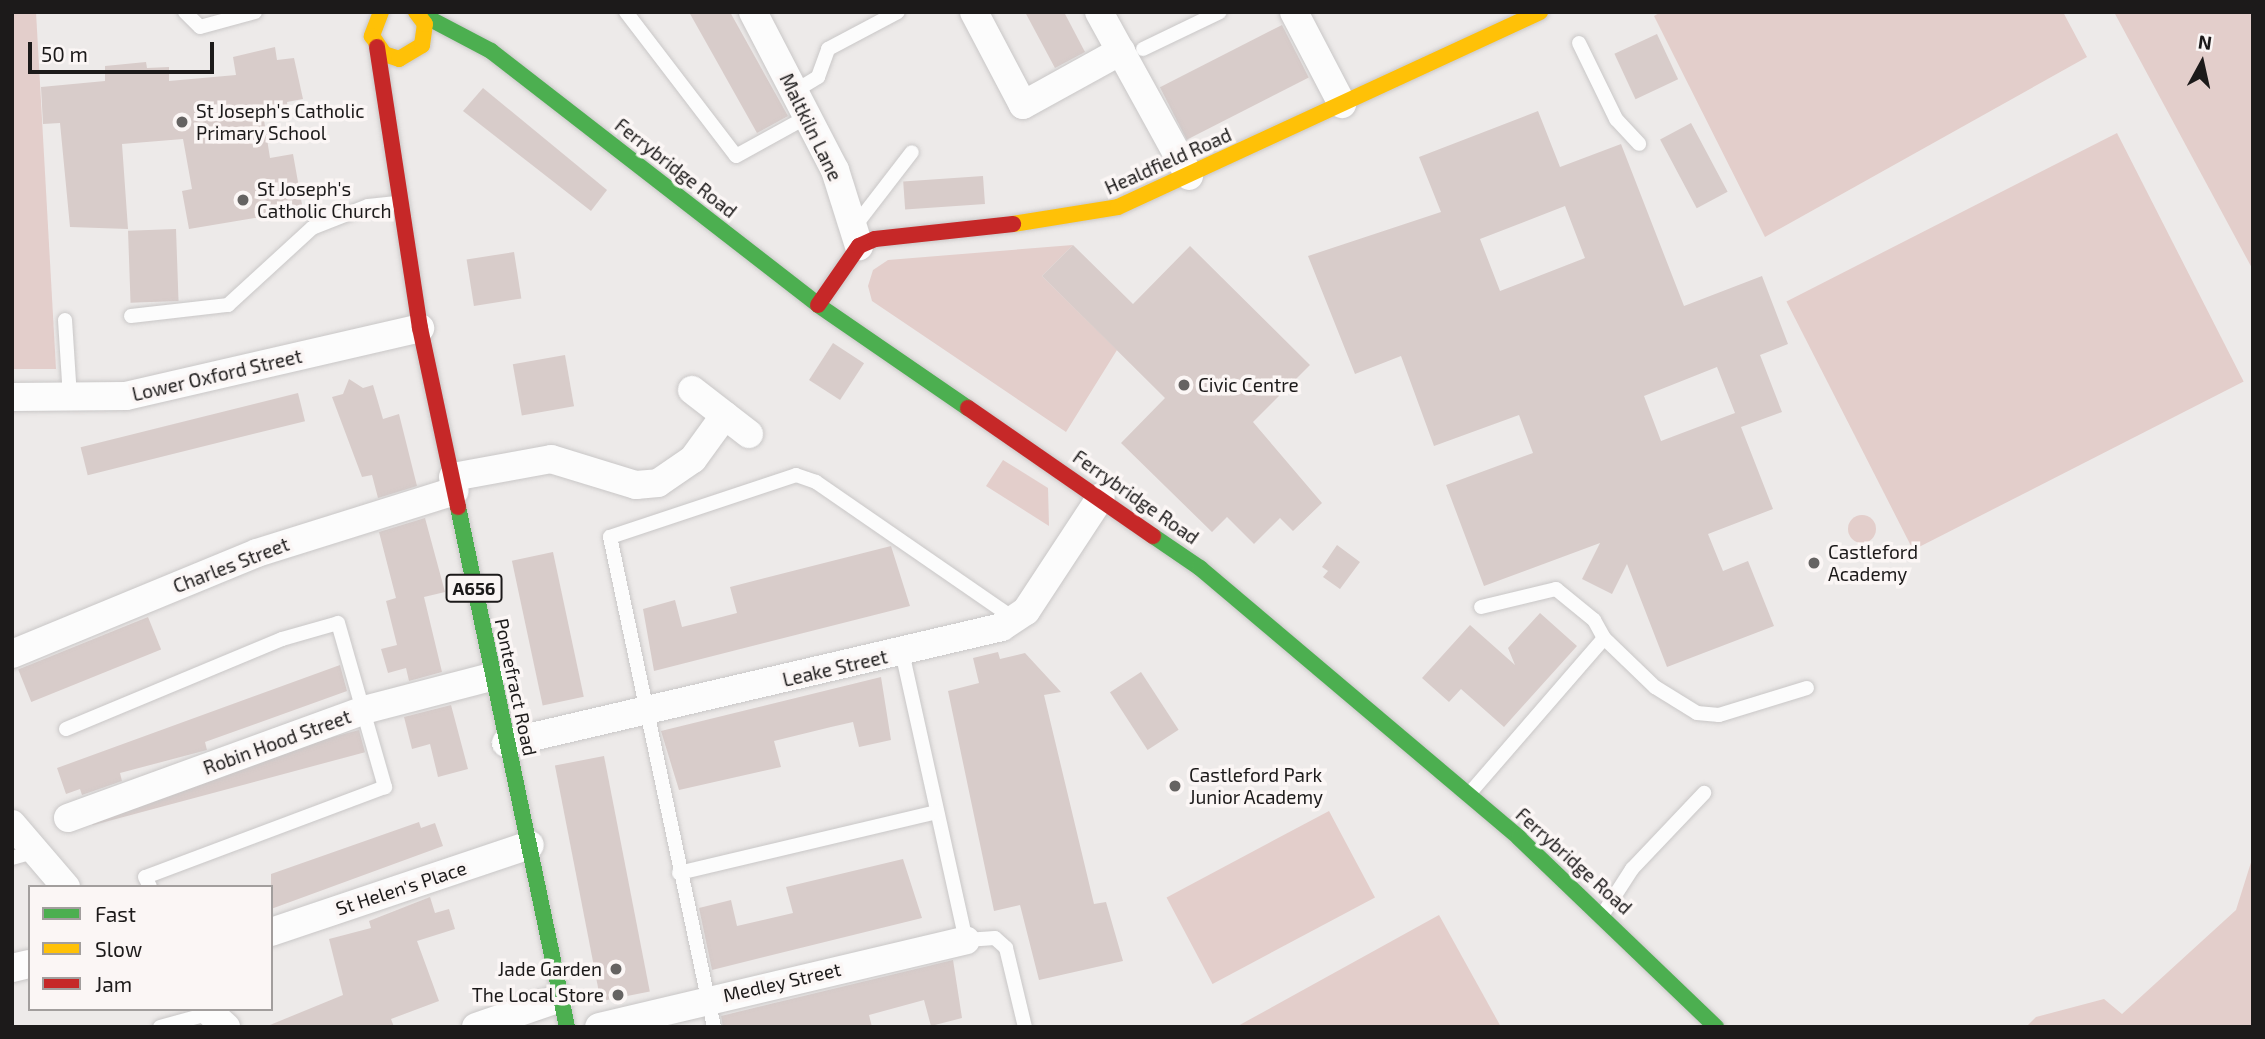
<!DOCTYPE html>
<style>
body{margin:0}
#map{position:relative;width:2265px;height:1039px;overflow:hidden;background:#edeae9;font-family:"Exo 2",sans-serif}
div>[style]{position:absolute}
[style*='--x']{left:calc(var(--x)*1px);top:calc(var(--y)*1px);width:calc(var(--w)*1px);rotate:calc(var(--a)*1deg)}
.green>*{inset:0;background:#e3cecb;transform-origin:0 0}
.round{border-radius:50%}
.building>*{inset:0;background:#d8ccca;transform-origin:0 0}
.roads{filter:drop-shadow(0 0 2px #c9c7c7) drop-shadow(0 0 2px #c9c7c7)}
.lane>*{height:14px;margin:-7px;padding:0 7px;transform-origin:7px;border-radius:7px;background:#fcfcfc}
.street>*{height:28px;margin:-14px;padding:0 14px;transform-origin:14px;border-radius:14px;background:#fcfcfc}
.fast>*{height:16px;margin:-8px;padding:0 8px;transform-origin:8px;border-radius:8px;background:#4caf50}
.slow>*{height:16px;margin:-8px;padding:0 8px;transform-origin:8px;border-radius:8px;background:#ffc107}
.jam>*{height:16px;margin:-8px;padding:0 8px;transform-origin:8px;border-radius:8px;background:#c62828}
.dots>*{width:19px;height:19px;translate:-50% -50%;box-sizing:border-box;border:4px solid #fbf6f5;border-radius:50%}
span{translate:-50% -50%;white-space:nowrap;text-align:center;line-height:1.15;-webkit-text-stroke:7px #fbf6f5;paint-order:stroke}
.shield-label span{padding:2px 5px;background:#fbf6f5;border:2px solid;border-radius:5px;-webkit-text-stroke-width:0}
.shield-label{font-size:18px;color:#1c1a1a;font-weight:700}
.poi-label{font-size:19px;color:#1c1a1a}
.left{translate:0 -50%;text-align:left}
.right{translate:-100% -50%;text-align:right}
.street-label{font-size:19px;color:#1c1a1a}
.frame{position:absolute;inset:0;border:14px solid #1c1a1a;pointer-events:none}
.legend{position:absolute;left:28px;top:885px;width:245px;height:126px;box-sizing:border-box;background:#fbf6f5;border:2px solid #a29e9d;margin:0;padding:9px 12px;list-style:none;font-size:21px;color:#1c1a1a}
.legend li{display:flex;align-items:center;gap:14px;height:35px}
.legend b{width:35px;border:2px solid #a29e9d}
.north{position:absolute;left:2167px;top:28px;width:70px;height:70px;-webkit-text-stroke:5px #fbf6f5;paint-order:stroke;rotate:8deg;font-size:19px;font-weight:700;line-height:28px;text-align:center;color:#1c1a1a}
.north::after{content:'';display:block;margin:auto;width:24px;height:32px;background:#1c1a1a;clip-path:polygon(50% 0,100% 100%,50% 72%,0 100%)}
.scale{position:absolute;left:28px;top:42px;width:186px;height:32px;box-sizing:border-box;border:4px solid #1c1a1a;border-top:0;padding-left:9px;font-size:21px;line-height:24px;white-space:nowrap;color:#1c1a1a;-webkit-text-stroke:5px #fbf6f5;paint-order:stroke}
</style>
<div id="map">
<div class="green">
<i style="clip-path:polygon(12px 12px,36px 12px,56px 369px,12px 369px)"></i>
<i style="clip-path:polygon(1661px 12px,2063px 12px,2087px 57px,1765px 237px,1654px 16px)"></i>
<i style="clip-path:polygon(2114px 12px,2253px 12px,2253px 270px)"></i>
<i style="left:2117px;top:133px;width:279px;height:371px;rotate:63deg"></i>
<i style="clip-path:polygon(1073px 245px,1042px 276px,1117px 350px,1066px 432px,872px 301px,868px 286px,873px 270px,888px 260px)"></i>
<i style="clip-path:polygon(1003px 460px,1048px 488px,1049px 526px,986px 486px)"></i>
<i class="round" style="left:1848px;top:515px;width:28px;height:28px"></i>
<i style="left:1329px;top:811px;width:98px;height:184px;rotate:62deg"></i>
<i style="clip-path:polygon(2253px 856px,2253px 1027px,2026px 1027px,2036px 1017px,2104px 999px,2122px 1014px,2236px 910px)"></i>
<i style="clip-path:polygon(1439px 915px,1501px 1027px,1236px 1027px)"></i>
</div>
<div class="building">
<i style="clip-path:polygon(689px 12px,730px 12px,788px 116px,757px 133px)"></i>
<i style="clip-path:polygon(1025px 12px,1064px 12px,1085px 52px,1055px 68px)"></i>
<i style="left:1282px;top:25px;width:59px;height:137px;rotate:63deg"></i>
<i style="left:1657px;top:34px;width:50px;height:47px;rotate:65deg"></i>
<i style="clip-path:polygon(275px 47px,277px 60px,294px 58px,303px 99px,287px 102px,289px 116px,264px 120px,270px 158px,293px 154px,303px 210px,189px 229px,182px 191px,192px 189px,183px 139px,122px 144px,128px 229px,70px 227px,60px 123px,43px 124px,41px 87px,105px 81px,105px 66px,146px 62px,147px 68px,169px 67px,169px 81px,236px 75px,233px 57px)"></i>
<i style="clip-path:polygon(483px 88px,607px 190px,591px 211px,463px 111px)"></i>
<i style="clip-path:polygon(evenodd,1538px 111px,1560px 167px,1621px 144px,1684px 306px,1762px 276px,1788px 344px,1760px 355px,1782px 412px,1741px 427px,1773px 509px,1708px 534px,1723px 571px,1748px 561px,1774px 626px,1667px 667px,1627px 564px,1612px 594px,1582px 579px,1600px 543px,1484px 586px,1446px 485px,1533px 453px,1519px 415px,1434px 446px,1401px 356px,1355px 374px,1308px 256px,1441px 212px,1419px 157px,1538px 111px,1565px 206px,1585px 258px,1500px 291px,1480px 239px,1565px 206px,1538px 111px,1717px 367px,1735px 413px,1661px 441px,1644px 396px,1717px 367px)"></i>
<i style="left:1691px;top:123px;width:78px;height:35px;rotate:62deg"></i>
<i style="left:983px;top:176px;width:28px;height:80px;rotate:86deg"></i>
<i style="left:176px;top:229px;width:72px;height:48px;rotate:88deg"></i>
<i style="clip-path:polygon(1073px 245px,1133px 304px,1190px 246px,1310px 365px,1253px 422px,1322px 503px,1293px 531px,1280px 518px,1254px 544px,1227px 517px,1212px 532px,1121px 443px,1165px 398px,1042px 276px)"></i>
<i style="left:514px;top:252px;width:47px;height:48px;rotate:81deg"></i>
<i style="left:833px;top:343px;width:37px;height:44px;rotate:33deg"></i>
<i style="left:565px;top:355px;width:52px;height:53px;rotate:80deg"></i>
<i style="clip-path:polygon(349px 379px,363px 388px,373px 385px,383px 419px,399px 414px,417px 486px,378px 498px,372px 475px,362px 477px,332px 397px,343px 394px)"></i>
<i style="left:298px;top:393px;width:29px;height:224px;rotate:76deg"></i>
<i style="clip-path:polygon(425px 518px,445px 592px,424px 597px,442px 672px,409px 681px,406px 668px,388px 673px,381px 649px,397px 645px,386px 601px,396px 598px,379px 532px)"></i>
<i style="clip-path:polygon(1337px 545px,1360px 562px,1340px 589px,1323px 577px,1328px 571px,1322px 567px)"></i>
<i style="clip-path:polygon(891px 546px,910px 606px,654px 671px,643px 609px,675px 600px,682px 627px,710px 620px,737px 613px,730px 587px)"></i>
<i style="left:553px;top:552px;width:148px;height:42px;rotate:78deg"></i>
<i style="clip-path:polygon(1540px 613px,1577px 646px,1504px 727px,1461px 689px,1449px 702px,1422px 678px,1470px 625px,1515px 665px,1508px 648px)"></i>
<i style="left:148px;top:617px;width:35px;height:140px;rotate:68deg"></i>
<i style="clip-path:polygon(998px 652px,1000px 659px,1025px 653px,1061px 692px,1044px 695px,1094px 904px,1106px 902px,1123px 961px,1039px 980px,1020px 905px,994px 911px,948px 691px,979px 683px,973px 658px)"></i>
<i style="clip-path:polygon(340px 665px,347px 691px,205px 742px,207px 750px,120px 773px,122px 781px,82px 795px,80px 789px,66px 794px,57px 768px)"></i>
<i style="left:1141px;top:672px;width:69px;height:37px;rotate:57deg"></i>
<i style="clip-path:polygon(881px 677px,891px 740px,859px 747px,853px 722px,831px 727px,774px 741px,781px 767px,679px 790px,661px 731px)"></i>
<i style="clip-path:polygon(451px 705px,468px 769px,438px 777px,430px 744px,412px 749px,404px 717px)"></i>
<i style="left:359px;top:730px;width:23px;height:282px;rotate:75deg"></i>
<i style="left:604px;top:756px;width:240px;height:50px;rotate:79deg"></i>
<i style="clip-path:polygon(419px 822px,421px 828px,435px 823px,443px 846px,271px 909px,271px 874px)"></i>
<i style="clip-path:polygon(903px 859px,922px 918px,712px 970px,699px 908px,731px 900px,737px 926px,793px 913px,786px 887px)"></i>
<i style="clip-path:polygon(430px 897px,435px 913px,449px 909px,455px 929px,417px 941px,439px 1001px,391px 1019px,394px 1027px,265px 1027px,343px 995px,329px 939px,371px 928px,369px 921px)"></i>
<i style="clip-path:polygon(953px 960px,962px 1018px,931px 1026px,924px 1000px,869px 1015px,872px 1027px,723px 1027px,721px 1016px)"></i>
</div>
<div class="roads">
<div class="lane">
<i style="--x:185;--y:12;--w:21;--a:45"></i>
<i style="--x:200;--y:27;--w:57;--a:-15.3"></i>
<i style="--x:626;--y:12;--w:181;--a:52.6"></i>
<i style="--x:736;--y:156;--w:81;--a:-28.8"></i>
<i style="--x:1579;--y:43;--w:85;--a:64"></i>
<i style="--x:1616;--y:119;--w:34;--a:47"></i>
<i style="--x:1143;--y:49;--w:85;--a:-25.7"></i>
<i style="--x:795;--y:91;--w:27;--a:-31"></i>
<i style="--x:818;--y:77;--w:30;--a:-70"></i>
<i style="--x:828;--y:49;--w:79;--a:-27.9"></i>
<i style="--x:855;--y:226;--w:93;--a:-52.4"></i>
<i style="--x:131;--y:316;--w:98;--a:-6.5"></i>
<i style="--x:228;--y:305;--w:114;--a:-42.5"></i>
<i style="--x:312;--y:228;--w:60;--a:-21.4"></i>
<i style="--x:368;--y:206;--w:31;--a:-6"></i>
<i style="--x:65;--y:320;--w:77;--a:86.3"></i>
<i style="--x:1604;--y:638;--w:71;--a:43.9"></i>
<i style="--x:1655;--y:687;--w:49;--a:31.8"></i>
<i style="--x:1697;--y:713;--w:22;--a:5"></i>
<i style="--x:1719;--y:715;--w:92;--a:-17.1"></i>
<i style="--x:902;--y:652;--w:295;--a:77.5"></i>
<i style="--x:966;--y:940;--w:29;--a:-4"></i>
<i style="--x:995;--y:938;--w:15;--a:42"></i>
<i style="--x:1006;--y:948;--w:81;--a:76.5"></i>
<i style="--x:66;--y:729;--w:234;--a:-22.6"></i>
<i style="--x:282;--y:639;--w:58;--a:-15.9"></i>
<i style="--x:338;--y:623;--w:171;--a:74"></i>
<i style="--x:385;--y:787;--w:256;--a:159.4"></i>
<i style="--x:145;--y:877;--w:11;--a:63"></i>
<i style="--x:1469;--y:794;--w:206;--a:-49.1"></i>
<i style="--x:1604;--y:638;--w:21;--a:-119"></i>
<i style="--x:1594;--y:620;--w:49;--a:-140.8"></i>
<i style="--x:1556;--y:589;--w:77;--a:166.5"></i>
<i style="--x:12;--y:858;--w:22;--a:-16"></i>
<i style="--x:679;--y:873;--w:265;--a:-13.3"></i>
<i style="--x:1603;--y:914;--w:54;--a:-57.2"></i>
<i style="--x:1632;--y:869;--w:105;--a:-46.5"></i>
<i style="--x:160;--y:1027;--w:53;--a:-15.4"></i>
<i style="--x:714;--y:1027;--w:501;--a:-101.98"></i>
<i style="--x:610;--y:537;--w:196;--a:-18.4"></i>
<i style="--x:796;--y:475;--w:21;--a:19"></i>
<i style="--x:816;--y:482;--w:243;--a:34.6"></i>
</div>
<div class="street">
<i style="--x:753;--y:12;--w:178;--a:62.6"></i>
<i style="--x:835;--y:170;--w:80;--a:72.5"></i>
<i style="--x:974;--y:12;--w:105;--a:62.2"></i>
<i style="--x:1023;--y:105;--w:112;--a:-28.9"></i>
<i style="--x:1099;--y:12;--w:187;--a:61.2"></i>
<i style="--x:1294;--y:12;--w:104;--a:62.4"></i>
<i style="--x:692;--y:390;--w:72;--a:37.7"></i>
<i style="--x:12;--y:397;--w:114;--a:-0.5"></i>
<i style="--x:126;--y:396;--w:302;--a:-13"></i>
<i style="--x:453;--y:477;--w:100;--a:-10.4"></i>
<i style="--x:551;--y:459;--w:89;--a:17"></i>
<i style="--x:636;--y:485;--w:22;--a:-5"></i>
<i style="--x:658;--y:483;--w:42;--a:-34.4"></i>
<i style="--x:693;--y:459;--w:54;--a:-54"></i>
<i style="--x:12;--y:654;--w:265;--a:-22.4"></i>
<i style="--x:257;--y:553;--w:207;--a:-17.4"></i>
<i style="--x:506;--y:743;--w:509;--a:-13.16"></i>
<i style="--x:1002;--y:627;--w:29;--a:-34"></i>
<i style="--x:1026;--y:611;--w:136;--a:-56.7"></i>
<i style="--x:68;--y:818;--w:315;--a:-20"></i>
<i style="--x:364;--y:710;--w:131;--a:-14.6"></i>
<i style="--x:12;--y:824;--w:83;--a:49.4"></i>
<i style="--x:271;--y:932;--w:273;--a:-18.6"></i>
<i style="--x:12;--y:968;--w:18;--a:-13"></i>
<i style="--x:206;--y:1009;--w:27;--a:42"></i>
<i style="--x:476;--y:1027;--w:89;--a:-19"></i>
<i style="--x:599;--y:1027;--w:377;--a:-13.3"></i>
</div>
<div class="fast">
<i style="--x:417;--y:12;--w:84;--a:27.8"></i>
<i style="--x:491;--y:51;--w:414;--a:37.8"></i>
<i style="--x:818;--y:305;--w:182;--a:34.5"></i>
<i style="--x:458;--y:507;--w:531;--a:78.16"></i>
<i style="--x:1153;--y:536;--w:57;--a:34.2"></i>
<i style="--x:1200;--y:568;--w:418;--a:40.2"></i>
<i style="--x:1519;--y:838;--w:273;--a:43.8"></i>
</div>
<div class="slow">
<i style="--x:381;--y:12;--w:26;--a:111"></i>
<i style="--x:372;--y:36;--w:22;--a:56"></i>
<i style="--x:384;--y:54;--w:16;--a:18"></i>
<i style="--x:399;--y:59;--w:27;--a:-31"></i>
<i style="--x:422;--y:45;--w:21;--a:-82"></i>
<i style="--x:425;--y:24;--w:15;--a:-127"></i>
<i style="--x:1013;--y:224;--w:106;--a:-9.2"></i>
<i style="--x:1118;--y:207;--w:465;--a:-24.8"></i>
</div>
<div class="jam">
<i style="--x:377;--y:47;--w:284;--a:81.3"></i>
<i style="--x:420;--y:328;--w:183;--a:78"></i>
<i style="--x:818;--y:305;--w:72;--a:-55.2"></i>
<i style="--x:859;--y:246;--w:17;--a:-24"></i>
<i style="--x:875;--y:239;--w:139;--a:-6.2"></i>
<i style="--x:968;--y:408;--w:225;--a:34.7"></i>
</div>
</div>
<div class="dots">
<i style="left:182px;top:122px;background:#656362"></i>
<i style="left:243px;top:200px;background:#656362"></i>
<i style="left:1184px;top:385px;background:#656362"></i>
<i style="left:1814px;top:563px;background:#656362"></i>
<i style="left:1175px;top:786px;background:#656362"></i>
<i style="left:616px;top:969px;background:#656362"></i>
<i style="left:618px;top:995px;background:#656362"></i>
</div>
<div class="shield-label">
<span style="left:474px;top:588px">A656</span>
</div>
<div class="poi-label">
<span class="left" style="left:196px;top:122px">St Joseph's Catholic<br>Primary School</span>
<span class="left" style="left:257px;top:200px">St Joseph's<br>Catholic Church</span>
<span class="left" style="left:1198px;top:385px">Civic Centre</span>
<span class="left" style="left:1828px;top:563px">Castleford<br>Academy</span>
<span class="left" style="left:1189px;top:786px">Castleford Park<br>Junior Academy</span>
<span class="right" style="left:602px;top:969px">Jade Garden</span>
<span class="right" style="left:604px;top:995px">The Local Store</span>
</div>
<div class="street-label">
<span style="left:811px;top:127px;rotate:64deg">Maltkiln Lane</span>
<span style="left:1168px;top:161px;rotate:-24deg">Healdfield Road</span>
<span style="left:676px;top:168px;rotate:38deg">Ferrybridge Road</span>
<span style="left:217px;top:375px;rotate:-13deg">Lower Oxford Street</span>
<span style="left:1136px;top:497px;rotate:35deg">Ferrybridge Road</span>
<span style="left:231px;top:565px;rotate:-21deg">Charles Street</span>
<span style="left:835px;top:668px;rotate:-13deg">Leake Street</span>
<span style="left:516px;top:687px;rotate:78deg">Pontefract Road</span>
<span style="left:277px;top:742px;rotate:-20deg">Robin Hood Street</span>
<span style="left:1574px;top:861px;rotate:42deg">Ferrybridge Road</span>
<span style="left:401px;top:888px;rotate:-18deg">St Helen's Place</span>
<span style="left:782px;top:982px;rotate:-13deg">Medley Street</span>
</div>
<div class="frame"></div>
<ul class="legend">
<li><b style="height:9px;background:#4caf50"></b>Fast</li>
<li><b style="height:9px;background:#ffc107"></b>Slow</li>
<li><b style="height:9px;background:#c62828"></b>Jam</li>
</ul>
<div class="north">N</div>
<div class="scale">50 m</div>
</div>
